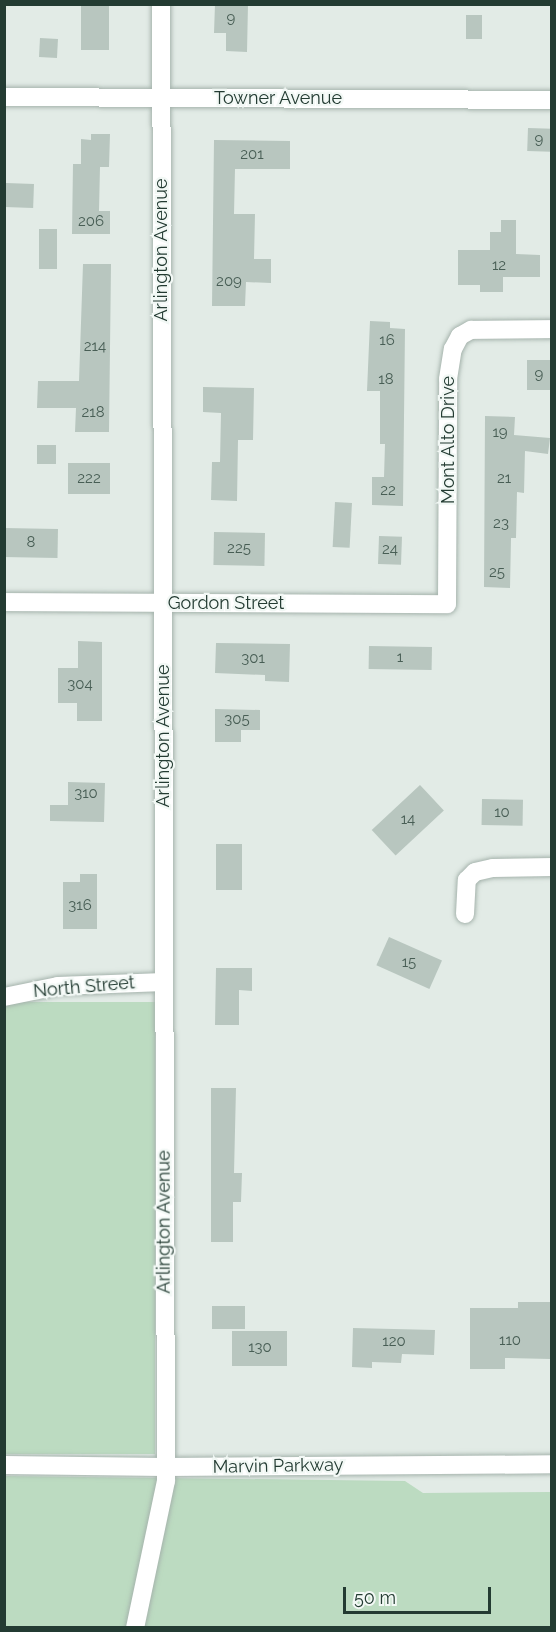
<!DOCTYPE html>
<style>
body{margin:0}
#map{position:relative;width:556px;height:1632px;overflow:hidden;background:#e2ebe6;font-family:Raleway,sans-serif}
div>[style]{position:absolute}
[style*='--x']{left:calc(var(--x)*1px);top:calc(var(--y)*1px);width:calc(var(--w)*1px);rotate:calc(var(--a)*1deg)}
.green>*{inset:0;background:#bcdbc1;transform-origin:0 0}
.building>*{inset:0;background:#b8c6bf;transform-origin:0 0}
.roads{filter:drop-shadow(0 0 2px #a5b3ac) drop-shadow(0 0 2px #a5b3ac)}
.minor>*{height:18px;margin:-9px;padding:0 9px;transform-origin:9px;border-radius:9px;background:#fff}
span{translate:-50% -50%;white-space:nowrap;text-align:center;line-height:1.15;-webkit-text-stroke:4.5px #f2f8f5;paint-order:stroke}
.number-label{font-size:15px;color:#485e55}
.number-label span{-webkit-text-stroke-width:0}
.street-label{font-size:18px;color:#233b32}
.frame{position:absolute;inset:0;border:6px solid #233b32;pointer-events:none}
.scale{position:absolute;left:343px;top:1587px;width:148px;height:27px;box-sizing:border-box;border:3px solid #233b32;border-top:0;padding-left:8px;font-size:18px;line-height:21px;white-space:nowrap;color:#233b32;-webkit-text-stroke:4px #f2f8f5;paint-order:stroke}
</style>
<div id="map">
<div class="green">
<i style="left:155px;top:1002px;width:452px;height:151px;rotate:90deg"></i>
<i style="clip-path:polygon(5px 1476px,405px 1481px,423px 1493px,551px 1492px,551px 1627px,5px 1628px)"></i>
</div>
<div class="building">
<i style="left:81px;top:4px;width:28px;height:46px"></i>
<i style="clip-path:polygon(215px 4px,248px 4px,247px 52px,226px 51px,226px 33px,214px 33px)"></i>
<i style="left:466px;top:15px;width:16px;height:24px"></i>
<i style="left:40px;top:38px;width:18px;height:19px;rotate:3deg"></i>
<i style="left:528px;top:128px;width:24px;height:23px;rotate:2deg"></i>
<i style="clip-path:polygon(91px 134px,110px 134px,109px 167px,100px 167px,99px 211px,110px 211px,110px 234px,72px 234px,73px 164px,81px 164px,81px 139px,91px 140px)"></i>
<i style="clip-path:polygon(214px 140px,290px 141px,290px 169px,235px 169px,234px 214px,255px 214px,254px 259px,271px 259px,271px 283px,246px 282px,245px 306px,212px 306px)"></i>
<i style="left:6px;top:183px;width:28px;height:24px;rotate:2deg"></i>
<i style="clip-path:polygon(501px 220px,516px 220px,516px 254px,540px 255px,540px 277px,503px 277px,503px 292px,480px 292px,480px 285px,458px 285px,458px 250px,490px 250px,490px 232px,501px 232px)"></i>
<i style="left:39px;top:229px;width:18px;height:40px"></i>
<i style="clip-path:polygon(83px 264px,111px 264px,109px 432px,75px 432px,76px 408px,37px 408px,38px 381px,79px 381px)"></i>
<i style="clip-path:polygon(370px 321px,390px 322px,390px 328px,405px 329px,403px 506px,372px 505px,372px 477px,384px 477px,385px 444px,380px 444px,380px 391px,367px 391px)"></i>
<i style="left:527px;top:360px;width:25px;height:30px"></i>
<i style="clip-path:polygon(203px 387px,254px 388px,253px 440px,238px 440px,237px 501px,211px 500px,212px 462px,220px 462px,221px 413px,203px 412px)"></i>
<i style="clip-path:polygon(485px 416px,515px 417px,514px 435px,550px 438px,548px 454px,525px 451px,524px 493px,517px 492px,516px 538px,511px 538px,510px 588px,484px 587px)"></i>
<i style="left:37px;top:445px;width:19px;height:19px"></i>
<i style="left:68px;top:463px;width:42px;height:31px"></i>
<i style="left:335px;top:502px;width:17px;height:45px;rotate:3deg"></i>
<i style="left:4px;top:528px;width:54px;height:29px;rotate:1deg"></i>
<i style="left:214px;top:532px;width:51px;height:33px;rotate:1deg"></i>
<i style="left:379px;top:536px;width:23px;height:28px;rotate:2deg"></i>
<i style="clip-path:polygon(78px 641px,102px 642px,102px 721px,77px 721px,77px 703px,58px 703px,58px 668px,78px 668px)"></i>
<i style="clip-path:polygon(216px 643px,290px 644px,289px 682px,265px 681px,265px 675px,215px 673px)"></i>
<i style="left:369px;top:646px;width:63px;height:23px;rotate:1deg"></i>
<i style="clip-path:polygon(215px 709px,260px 710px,260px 730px,241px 730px,241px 742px,215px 742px)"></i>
<i style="clip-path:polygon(68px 782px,105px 783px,104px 822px,50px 821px,50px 805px,68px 805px)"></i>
<i style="left:420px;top:785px;width:35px;height:66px;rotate:47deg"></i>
<i style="left:482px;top:799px;width:41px;height:26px;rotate:1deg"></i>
<i style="left:216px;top:844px;width:26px;height:46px"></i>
<i style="clip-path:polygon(80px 874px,97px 874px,97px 929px,63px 929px,63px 882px,80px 882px)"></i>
<i style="left:389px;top:937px;width:58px;height:31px;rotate:24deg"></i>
<i style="clip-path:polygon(216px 968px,252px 968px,252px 991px,239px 990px,239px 1025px,215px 1025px)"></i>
<i style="clip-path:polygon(211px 1088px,236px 1088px,234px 1173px,242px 1173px,241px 1202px,233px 1202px,233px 1242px,211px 1242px)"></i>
<i style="clip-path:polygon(518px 1302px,550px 1302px,550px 1359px,505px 1358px,505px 1369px,470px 1369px,470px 1308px,518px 1308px)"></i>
<i style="left:212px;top:1306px;width:33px;height:23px"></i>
<i style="clip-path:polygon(353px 1328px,435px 1330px,434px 1355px,402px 1354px,401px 1363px,372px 1362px,372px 1368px,352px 1367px)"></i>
<i style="left:232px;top:1331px;width:55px;height:35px"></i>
</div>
<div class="roads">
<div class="minor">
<i style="--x:4;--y:97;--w:548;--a:0.31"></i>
<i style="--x:4;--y:602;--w:443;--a:0.3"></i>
<i style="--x:447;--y:604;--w:225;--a:-89.7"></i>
<i style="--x:448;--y:379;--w:30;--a:-81"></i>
<i style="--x:453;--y:349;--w:15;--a:-62"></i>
<i style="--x:460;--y:336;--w:13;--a:-29"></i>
<i style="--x:471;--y:330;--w:81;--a:-0.7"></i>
<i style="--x:465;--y:914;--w:34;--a:-87"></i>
<i style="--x:467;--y:880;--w:11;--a:-45"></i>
<i style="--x:475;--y:872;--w:18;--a:-13"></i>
<i style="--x:493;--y:868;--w:59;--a:-1"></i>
<i style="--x:4;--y:997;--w:55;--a:-11.5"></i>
<i style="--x:58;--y:986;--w:106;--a:-2.2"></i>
<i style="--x:4;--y:1465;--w:160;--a:0.7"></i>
<i style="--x:164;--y:1467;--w:388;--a:-0.4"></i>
<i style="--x:135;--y:1628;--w:150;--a:-78.1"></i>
<i style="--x:166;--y:1481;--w:1477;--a:-90.19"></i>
</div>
</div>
<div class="number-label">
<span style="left:231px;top:19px">9</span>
<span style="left:539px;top:140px">9</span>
<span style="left:252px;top:155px">201</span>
<span style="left:91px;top:222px">206</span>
<span style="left:499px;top:266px">12</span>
<span style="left:229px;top:282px">209</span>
<span style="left:387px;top:341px">16</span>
<span style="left:95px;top:347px">214</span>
<span style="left:539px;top:375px">9</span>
<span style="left:386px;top:380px">18</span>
<span style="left:93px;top:413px">218</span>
<span style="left:500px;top:433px">19</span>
<span style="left:89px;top:479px">222</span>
<span style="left:504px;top:479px">21</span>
<span style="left:388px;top:491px">22</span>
<span style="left:501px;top:524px">23</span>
<span style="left:31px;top:543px">8</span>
<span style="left:239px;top:549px">225</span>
<span style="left:390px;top:550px">24</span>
<span style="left:497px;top:573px">25</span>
<span style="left:400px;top:658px">1</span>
<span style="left:253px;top:659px">301</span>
<span style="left:80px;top:685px">304</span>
<span style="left:237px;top:720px">305</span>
<span style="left:86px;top:794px">310</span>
<span style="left:502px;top:813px">10</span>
<span style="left:408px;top:820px">14</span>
<span style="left:80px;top:906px">316</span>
<span style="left:409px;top:963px">15</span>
<span style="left:510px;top:1341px">110</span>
<span style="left:394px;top:1342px">120</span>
<span style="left:260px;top:1348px">130</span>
</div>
<div class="street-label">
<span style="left:278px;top:98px">Towner Avenue</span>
<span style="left:161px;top:250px;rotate:-90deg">Arlington Avenue</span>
<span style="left:448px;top:440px;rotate:-90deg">Mont Alto Drive</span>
<span style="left:226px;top:603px">Gordon Street</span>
<span style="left:163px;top:736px;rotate:-90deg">Arlington Avenue</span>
<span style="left:84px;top:987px;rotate:-5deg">North Street</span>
<span style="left:164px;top:1222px;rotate:-90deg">Arlington Avenue</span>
<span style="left:278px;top:1466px;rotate:-1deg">Marvin Parkway</span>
</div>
<div class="frame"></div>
<div class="scale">50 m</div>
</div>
